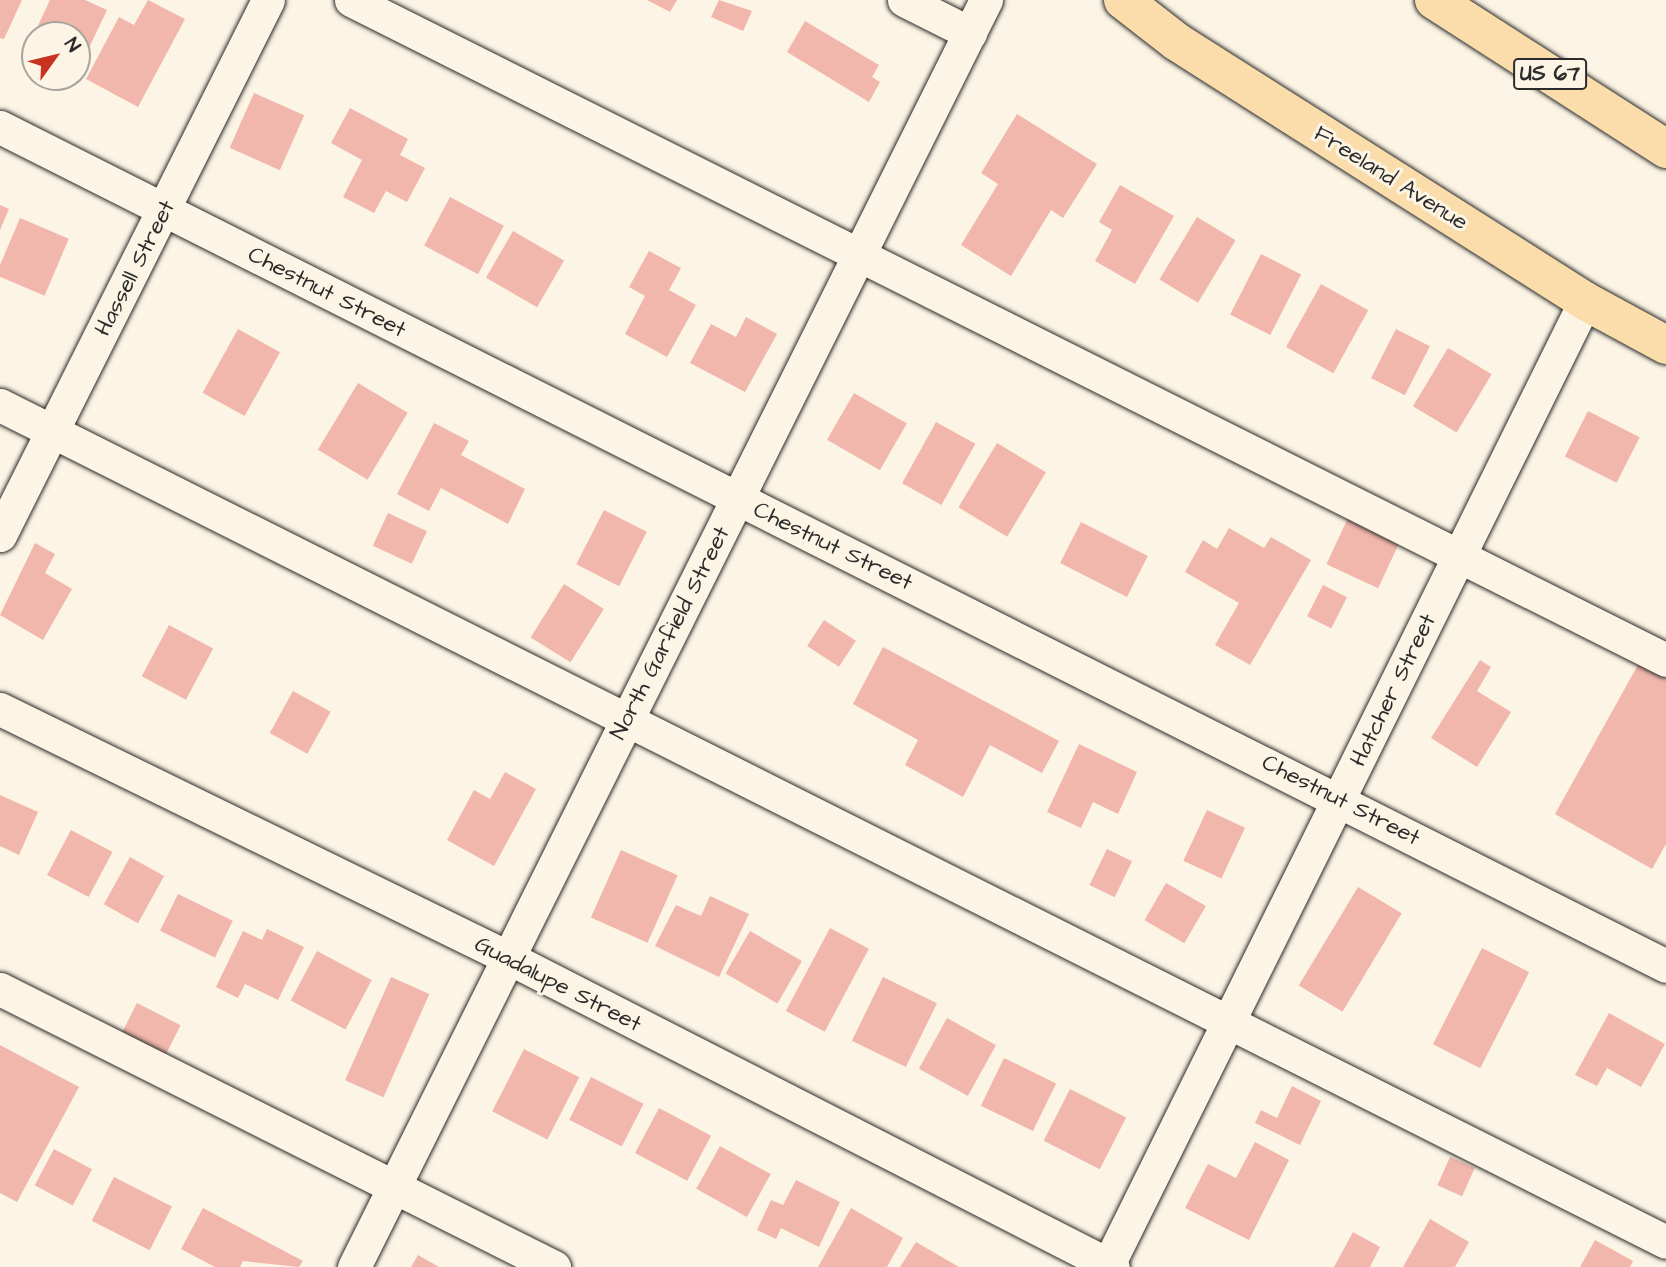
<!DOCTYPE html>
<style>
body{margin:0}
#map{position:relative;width:1666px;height:1267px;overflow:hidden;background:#fcf5e5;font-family:"Architects Daughter",sans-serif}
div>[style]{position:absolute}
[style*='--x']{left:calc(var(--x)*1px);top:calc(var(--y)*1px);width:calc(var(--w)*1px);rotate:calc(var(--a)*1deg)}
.building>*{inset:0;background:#f1b6ac;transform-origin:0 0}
.roads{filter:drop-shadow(0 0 2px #2b2b2b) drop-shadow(0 0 2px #2b2b2b)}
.minor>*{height:33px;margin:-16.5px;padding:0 16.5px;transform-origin:16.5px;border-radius:16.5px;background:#fcf5e5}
.major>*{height:38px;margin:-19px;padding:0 19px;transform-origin:19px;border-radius:19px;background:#fbddab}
.highway>*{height:38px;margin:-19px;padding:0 19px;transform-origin:19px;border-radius:19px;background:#fbddab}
span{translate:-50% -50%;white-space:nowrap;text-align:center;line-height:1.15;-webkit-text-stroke:6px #fcf5e5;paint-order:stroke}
.shield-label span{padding:2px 5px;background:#fcf5e5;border:2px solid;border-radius:5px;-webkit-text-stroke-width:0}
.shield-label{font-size:21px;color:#2b2b2b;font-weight:700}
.street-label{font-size:23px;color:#2b2b2b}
.north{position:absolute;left:21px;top:21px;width:70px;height:70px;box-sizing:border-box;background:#fcf5e5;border:2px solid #a8a49b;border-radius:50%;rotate:56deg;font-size:19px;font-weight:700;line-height:28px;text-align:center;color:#2b2b2b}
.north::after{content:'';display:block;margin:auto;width:24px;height:32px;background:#c8321e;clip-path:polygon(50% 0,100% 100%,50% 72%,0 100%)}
</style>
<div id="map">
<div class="building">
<i style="clip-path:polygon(0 0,22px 0,4px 39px,0 38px)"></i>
<i style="clip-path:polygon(50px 0,85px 0,107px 10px,77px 73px,77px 35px,35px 35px,35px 52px,27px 49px)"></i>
<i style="clip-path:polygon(148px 0,185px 19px,138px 107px,86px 79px,119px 17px,134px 25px)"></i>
<i style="clip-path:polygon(647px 0,677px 0,670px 12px)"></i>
<i style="clip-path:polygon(719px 0,752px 11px,743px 31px,711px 17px)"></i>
<i style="clip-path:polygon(805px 21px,879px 65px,872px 77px,880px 82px,869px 102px,787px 52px)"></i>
<i style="left:254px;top:93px;width:55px;height:60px;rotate:24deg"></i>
<i style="clip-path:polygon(350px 108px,408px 139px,400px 155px,425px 168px,407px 202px,386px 191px,374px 213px,343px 197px,362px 160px,331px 143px)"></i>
<i style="clip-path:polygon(1017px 114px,1097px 164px,1063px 218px,1051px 210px,1011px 276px,961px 245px,998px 184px,981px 173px)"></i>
<i style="clip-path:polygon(1120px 185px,1174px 216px,1135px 284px,1095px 261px,1112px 230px,1099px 222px)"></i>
<i style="left:450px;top:197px;width:61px;height:55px;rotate:28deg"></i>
<i style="clip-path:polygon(0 205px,9px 209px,0 230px)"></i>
<i style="left:1197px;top:217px;width:45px;height:73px;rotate:31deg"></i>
<i style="left:20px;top:218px;width:53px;height:62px;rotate:23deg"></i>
<i style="left:513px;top:231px;width:59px;height:54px;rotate:30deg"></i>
<i style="clip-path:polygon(649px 251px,681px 268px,669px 290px,696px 305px,667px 357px,625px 334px,645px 296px,629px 287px)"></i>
<i style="left:1261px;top:254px;width:45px;height:68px;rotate:27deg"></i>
<i style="left:1321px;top:284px;width:54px;height:72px;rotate:29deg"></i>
<i style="clip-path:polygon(746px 317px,777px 334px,745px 392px,690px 363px,711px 324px,736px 337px)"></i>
<i style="left:238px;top:329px;width:48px;height:73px;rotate:29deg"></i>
<i style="left:1396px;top:329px;width:38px;height:55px;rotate:27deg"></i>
<i style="left:1448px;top:348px;width:51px;height:68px;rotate:31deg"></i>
<i style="left:358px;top:383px;width:58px;height:78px;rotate:31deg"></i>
<i style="left:854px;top:393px;width:61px;height:54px;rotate:30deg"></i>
<i style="left:1588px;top:411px;width:58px;height:51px;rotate:27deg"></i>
<i style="left:936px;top:422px;width:45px;height:70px;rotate:29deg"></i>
<i style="clip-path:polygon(434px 423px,469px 441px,461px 455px,525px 489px,508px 524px,441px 488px,429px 511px,397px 494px)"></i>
<i style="left:997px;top:443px;width:57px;height:75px;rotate:31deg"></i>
<i style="left:604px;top:510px;width:48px;height:61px;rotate:27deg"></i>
<i style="left:388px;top:513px;width:43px;height:36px;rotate:25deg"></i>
<i style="left:1348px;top:518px;width:57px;height:51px;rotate:25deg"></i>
<i style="left:1081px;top:522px;width:75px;height:46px;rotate:27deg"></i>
<i style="clip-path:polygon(1229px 528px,1264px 548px,1271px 537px,1311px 560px,1250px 665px,1215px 645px,1239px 603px,1185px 572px,1203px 540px,1217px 549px)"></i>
<i style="clip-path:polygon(35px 543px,55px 554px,45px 573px,72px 589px,43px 640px,0 615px)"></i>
<i style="left:564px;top:584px;width:47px;height:63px;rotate:32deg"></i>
<i style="left:1323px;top:585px;width:27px;height:35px;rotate:27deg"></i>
<i style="left:824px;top:620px;width:38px;height:31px;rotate:33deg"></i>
<i style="left:169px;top:625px;width:50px;height:58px;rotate:28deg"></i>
<i style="clip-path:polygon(883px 647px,1059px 741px,1042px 773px,990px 745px,963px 797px,905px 765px,918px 740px,853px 704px)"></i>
<i style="clip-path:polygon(1480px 660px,1491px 667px,1477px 691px,1511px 712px,1477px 767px,1431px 738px)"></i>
<i style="clip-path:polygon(1639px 663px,1666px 679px,1666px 844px,1652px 869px,1555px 814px)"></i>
<i style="left:293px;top:691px;width:43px;height:48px;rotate:29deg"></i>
<i style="clip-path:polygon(1079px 744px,1137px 772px,1118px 814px,1093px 802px,1081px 828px,1047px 812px)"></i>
<i style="clip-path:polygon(505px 772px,536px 789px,494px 866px,447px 840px,474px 790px,490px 799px)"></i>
<i style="clip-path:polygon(0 795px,38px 812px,19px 855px,0 846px)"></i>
<i style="left:1207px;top:810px;width:42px;height:56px;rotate:25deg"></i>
<i style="left:71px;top:830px;width:47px;height:51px;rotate:28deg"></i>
<i style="left:1107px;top:849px;width:28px;height:40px;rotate:26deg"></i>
<i style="left:621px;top:850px;width:62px;height:74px;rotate:24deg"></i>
<i style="left:130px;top:857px;width:39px;height:54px;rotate:29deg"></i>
<i style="left:1166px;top:883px;width:46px;height:43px;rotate:30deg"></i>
<i style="left:1358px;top:887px;width:51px;height:115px;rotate:31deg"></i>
<i style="left:178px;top:894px;width:61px;height:41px;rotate:26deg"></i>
<i style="clip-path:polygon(710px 896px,749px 914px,719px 977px,655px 946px,676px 905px,701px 916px)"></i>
<i style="left:830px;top:928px;width:44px;height:94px;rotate:28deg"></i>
<i style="clip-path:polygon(267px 929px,304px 947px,278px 1000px,245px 984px,238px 998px,216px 987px,243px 931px,262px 940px)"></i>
<i style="left:750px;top:931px;width:60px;height:49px;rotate:30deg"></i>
<i style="left:1482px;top:948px;width:53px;height:108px;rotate:27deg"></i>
<i style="left:317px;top:951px;width:62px;height:56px;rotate:28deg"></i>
<i style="left:391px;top:977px;width:42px;height:113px;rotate:24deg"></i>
<i style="left:883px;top:977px;width:60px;height:71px;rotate:26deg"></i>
<i style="left:137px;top:1003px;width:49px;height:33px;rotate:27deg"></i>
<i style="clip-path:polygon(1609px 1013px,1665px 1044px,1641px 1087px,1607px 1068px,1597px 1086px,1575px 1075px)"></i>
<i style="left:947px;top:1018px;width:56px;height:58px;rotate:29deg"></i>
<i style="clip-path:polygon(0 1045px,79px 1087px,17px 1202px,0 1193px)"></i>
<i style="left:524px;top:1049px;width:62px;height:70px;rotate:27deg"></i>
<i style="left:1004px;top:1058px;width:58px;height:53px;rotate:26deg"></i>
<i style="left:591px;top:1077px;width:59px;height:48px;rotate:27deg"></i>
<i style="clip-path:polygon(1292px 1086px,1321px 1101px,1300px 1145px,1255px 1123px,1261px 1110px,1277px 1118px)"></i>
<i style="left:1070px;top:1089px;width:63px;height:58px;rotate:27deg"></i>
<i style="left:659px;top:1108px;width:59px;height:51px;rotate:28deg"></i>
<i style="clip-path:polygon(1255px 1142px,1289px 1160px,1249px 1240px,1185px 1208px,1208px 1164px,1236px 1178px)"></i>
<i style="left:720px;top:1146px;width:58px;height:49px;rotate:29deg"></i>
<i style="left:54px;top:1149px;width:43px;height:41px;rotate:28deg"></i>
<i style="left:1450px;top:1157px;width:27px;height:31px;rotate:24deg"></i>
<i style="left:114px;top:1177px;width:65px;height:49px;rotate:27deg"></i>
<i style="clip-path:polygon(796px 1180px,840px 1202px,819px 1247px,781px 1228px,776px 1239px,757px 1230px,771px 1200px,783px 1205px)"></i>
<i style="clip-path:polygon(203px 1208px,303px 1261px,299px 1267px,243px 1261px,240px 1267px,215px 1267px,181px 1249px)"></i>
<i style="clip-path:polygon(851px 1208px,903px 1238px,887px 1267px,818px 1267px)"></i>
<i style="clip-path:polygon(1430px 1219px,1469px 1242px,1455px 1267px,1403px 1267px)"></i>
<i style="clip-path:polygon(1353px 1232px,1380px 1247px,1370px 1267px,1334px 1267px)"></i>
<i style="clip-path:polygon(1595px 1240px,1633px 1261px,1630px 1267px,1580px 1267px)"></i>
<i style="clip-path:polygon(916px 1242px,959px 1267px,900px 1267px)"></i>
<i style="clip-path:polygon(418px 1255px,439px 1267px,411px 1267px)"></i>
</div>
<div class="roads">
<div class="minor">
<i style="--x:351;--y:0;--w:1471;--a:26.65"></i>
<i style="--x:904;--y:0;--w:74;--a:26.6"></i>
<i style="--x:0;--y:127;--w:1865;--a:26.73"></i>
<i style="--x:0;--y:405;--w:1864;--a:26.67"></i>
<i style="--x:0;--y:535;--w:598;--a:-63.39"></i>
<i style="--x:0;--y:709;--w:567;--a:26.07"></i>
<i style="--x:509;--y:958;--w:678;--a:27.09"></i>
<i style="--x:0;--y:989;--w:620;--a:26.65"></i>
<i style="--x:354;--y:1267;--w:1416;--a:-63.49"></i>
<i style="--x:1107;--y:1267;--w:1078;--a:-63.67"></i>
</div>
<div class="major">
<i style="--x:1123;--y:0;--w:68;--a:37.9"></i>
<i style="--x:1177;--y:42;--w:483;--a:32.4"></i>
<i style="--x:1585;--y:301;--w:92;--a:28.5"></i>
</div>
<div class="highway">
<i style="--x:1434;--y:0;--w:276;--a:32.7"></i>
</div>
</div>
<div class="shield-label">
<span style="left:1550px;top:74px">US 67</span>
</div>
<div class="street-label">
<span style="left:1391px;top:178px;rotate:32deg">Freeland Avenue</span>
<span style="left:135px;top:268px;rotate:-63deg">Hassell Street</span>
<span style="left:327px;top:292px;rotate:27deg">Chestnut Street</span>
<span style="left:833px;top:546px;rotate:26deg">Chestnut Street</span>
<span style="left:670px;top:633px;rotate:-63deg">North Garfield Street</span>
<span style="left:1393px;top:690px;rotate:-64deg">Hatcher Street</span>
<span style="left:1341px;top:800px;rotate:27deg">Chestnut Street</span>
<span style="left:558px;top:984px;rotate:27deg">Guadalupe Street</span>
</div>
<div class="north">N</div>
</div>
